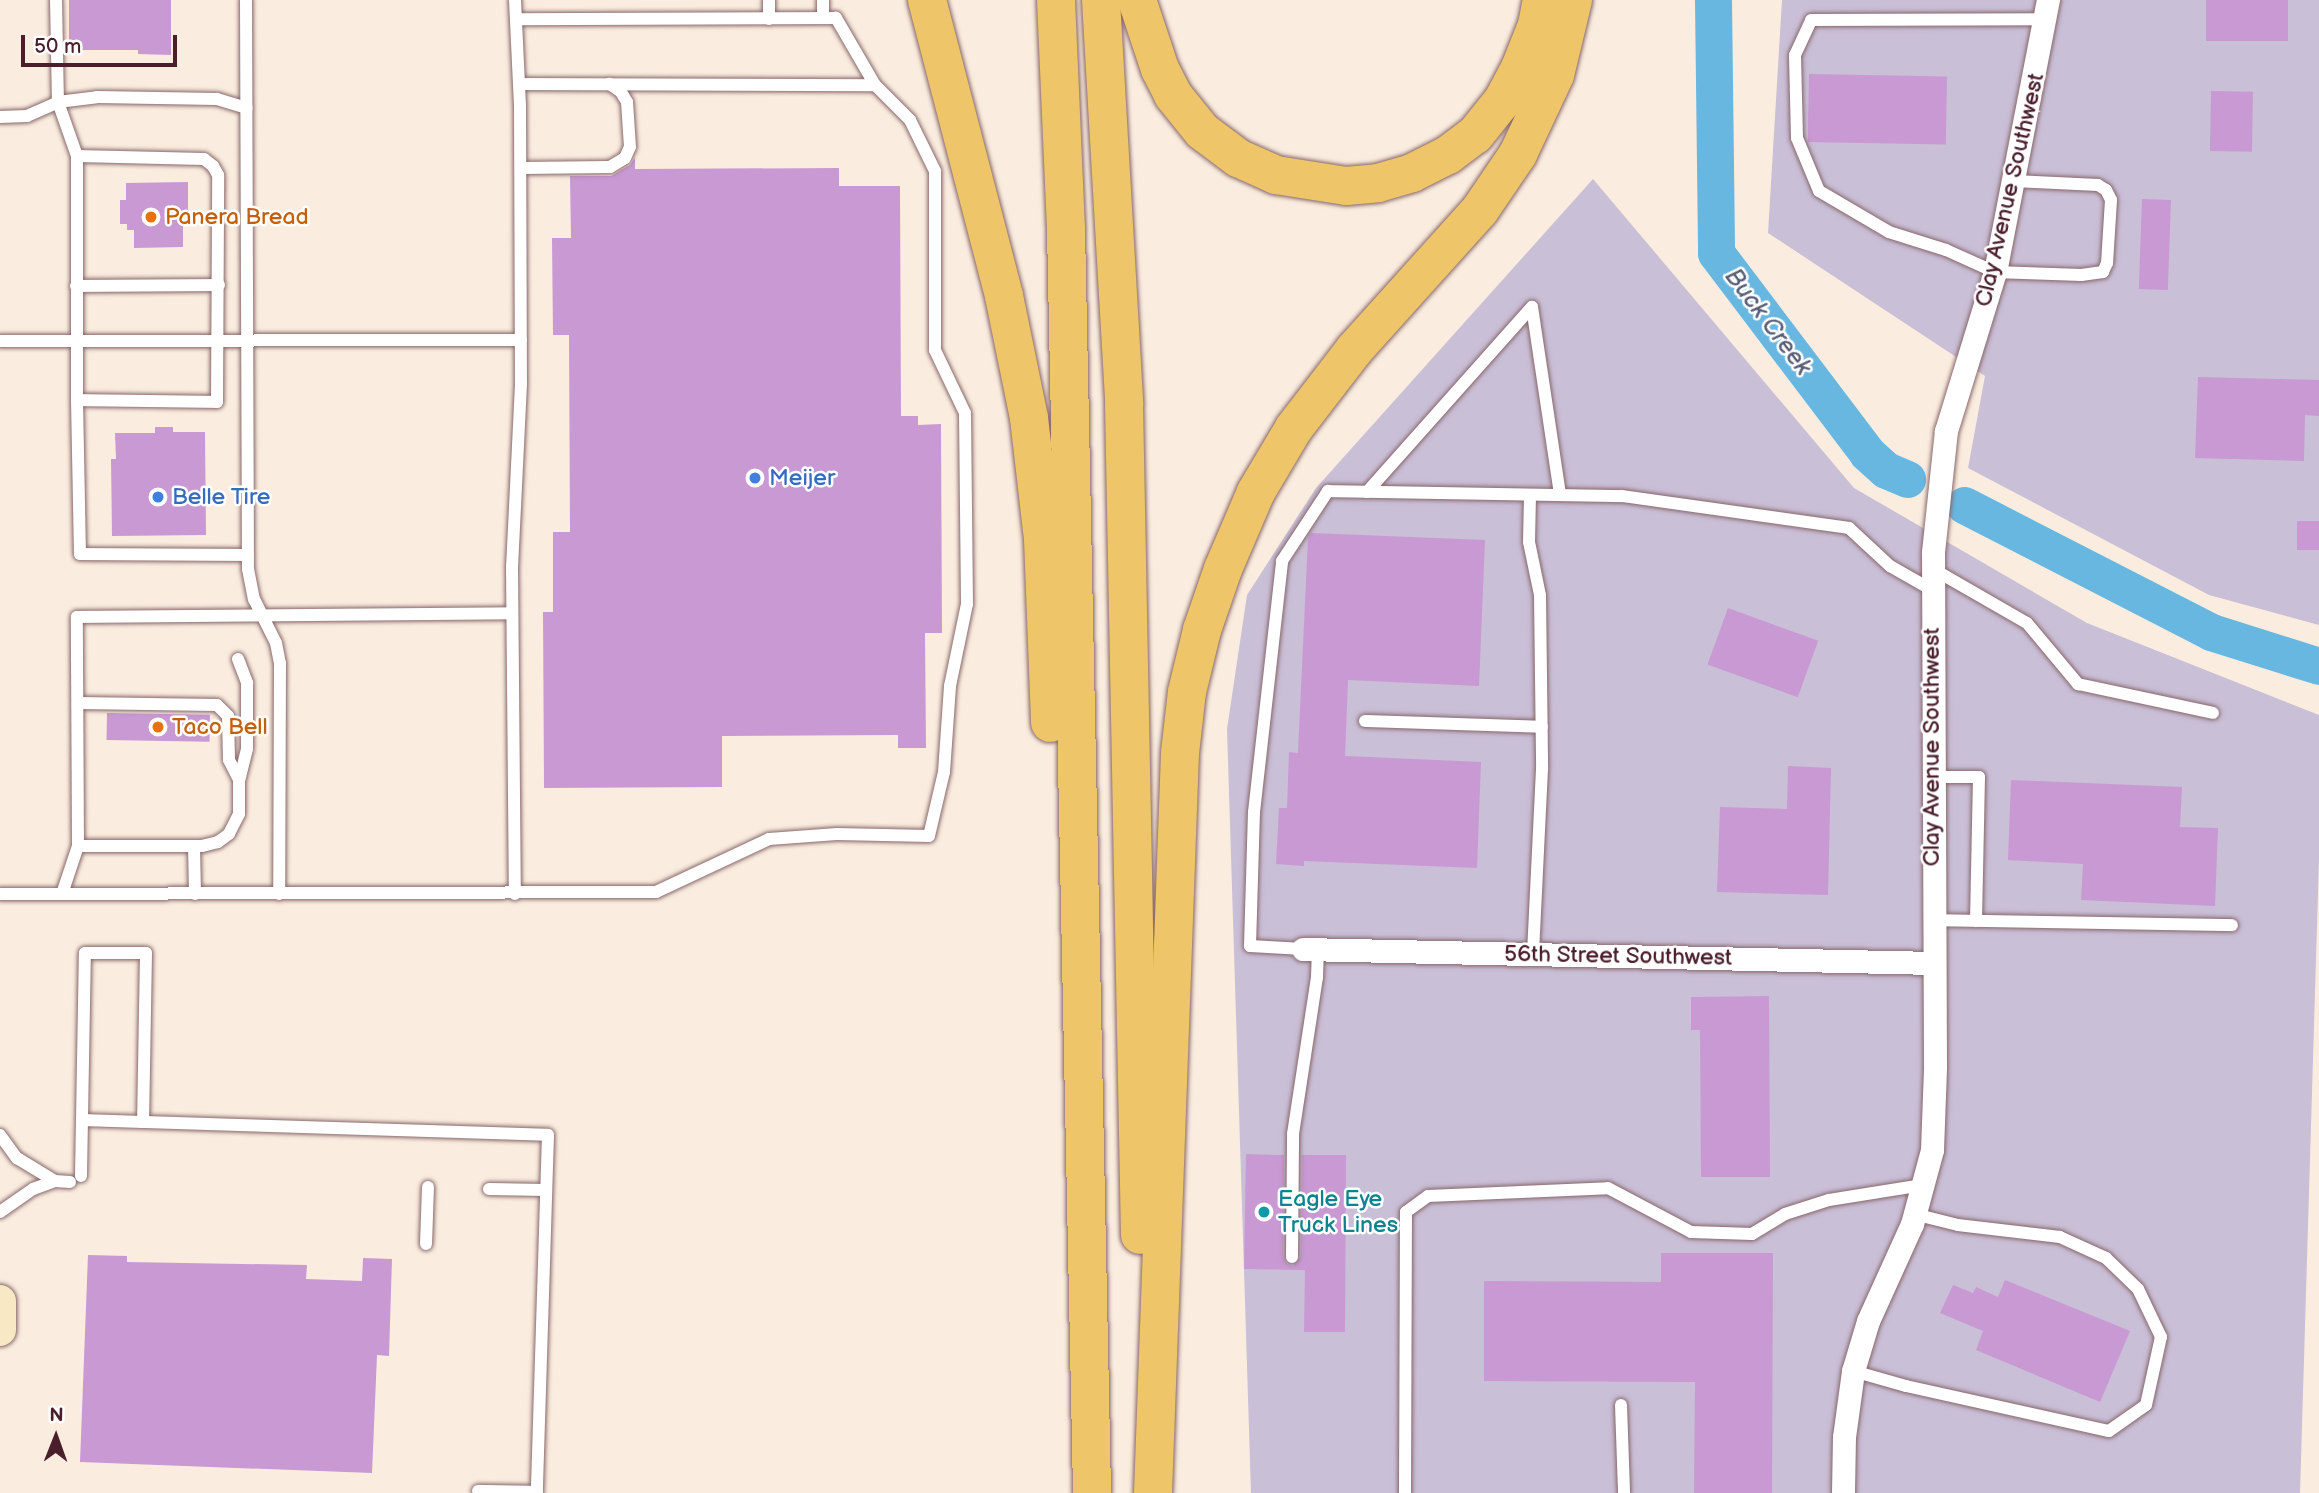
<!DOCTYPE html>
<style>
body{margin:0}
#map{position:relative;width:2319px;height:1493px;overflow:hidden;background:#faeddf;font-family:"Balsamiq Sans",sans-serif}
div>[style]{position:absolute}
[style*='--x']{left:calc(var(--x)*1px);top:calc(var(--y)*1px);width:calc(var(--w)*1px);rotate:calc(var(--a)*1deg)}
.industrial>*{inset:0;background:#c9bfd7}
.river>*{height:37px;margin:-18.5px;padding:0 18.5px;transform-origin:18.5px;border-radius:18.5px;background:#67b7e1}
.building>*{inset:0;background:#c899d3;transform-origin:0 0}
.roads{filter:drop-shadow(0 0 2px #88676a) drop-shadow(0 0 2px #88676a)}
.lane>*{height:12px;margin:-6px;padding:0 6px;transform-origin:6px;border-radius:6px;background:#fff}
.street>*{height:23px;margin:-11.5px;padding:0 11.5px;transform-origin:11.5px;border-radius:11.5px;background:#fff}
.secondary>*{height:32px;margin:-16px;padding:0 16px;transform-origin:16px;border-radius:16px;background:#f8e8c3}
.highway>*{height:38px;margin:-19px;padding:0 19px;transform-origin:19px;border-radius:19px;background:#eec569}
.dots>*{width:19px;height:19px;translate:-50% -50%;box-sizing:border-box;border:4px solid #fff;border-radius:50%}
span{translate:-50% -50%;white-space:nowrap;text-align:center;line-height:1.15;-webkit-text-stroke:5px #fff;paint-order:stroke}
.street-label{font-size:23px;color:#4a1f2b}
.food-label{font-size:23px;color:#c56008}
.left{translate:0 -50%;text-align:left}
.shop-label{font-size:23px;color:#366cbe}
.culture-label{font-size:23px;color:#0d838f}
.water-label{font-size:24px;color:#565c74;font-style:italic}
.north{position:absolute;left:21px;top:1402px;width:70px;height:70px;-webkit-text-stroke:5px #fff;paint-order:stroke;rotate:1deg;font-size:19px;font-weight:700;line-height:28px;text-align:center;color:#4a1f2b}
.north::after{content:'';display:block;margin:auto;width:24px;height:32px;background:#4a1f2b;clip-path:polygon(50% 0,100% 100%,50% 72%,0 100%)}
.scale{position:absolute;left:21px;top:35px;width:156px;height:32px;box-sizing:border-box;border:4px solid #4a1f2b;border-top:0;padding-left:9px;font-size:21px;line-height:24px;white-space:nowrap;color:#4a1f2b;-webkit-text-stroke:5px #fff;paint-order:stroke}
</style>
<div id="map">
<div class="industrial">
<i style="clip-path:polygon(1782px 0,2319px 0,2319px 625px,2209px 595px,1968px 468px,1985px 376px,1768px 233px)"></i>
<i style="clip-path:polygon(1593px 179px,1854px 488px,2087px 623px,2319px 715px,2319px 859px,2300px 1493px,1251px 1493px,1227px 729px,1247px 595px,1316px 488px)"></i>
</div>
<div class="river">
<i style="--x:1713;--y:0;--w:253;--a:89.3"></i>
<i style="--x:1716;--y:253;--w:251;--a:52.9"></i>
<i style="--x:1867;--y:453;--w:25;--a:42"></i>
<i style="--x:1886;--y:470;--w:23;--a:23"></i>
<i style="--x:1964;--y:505;--w:278;--a:27.2"></i>
<i style="--x:2211;--y:632;--w:113;--a:17.5"></i>
</div>
<div class="building">
<i style="clip-path:polygon(69px 0,171px 0,171px 55px,138px 54px,138px 50px,69px 50px)"></i>
<i style="left:2206px;top:0;width:82px;height:41px"></i>
<i style="left:1809px;top:74px;width:138px;height:68px;rotate:1deg"></i>
<i style="left:2211px;top:91px;width:42px;height:60px;rotate:1deg"></i>
<i style="clip-path:polygon(635px 158px,635px 169px,839px 168px,839px 186px,900px 186px,901px 416px,918px 416px,918px 425px,941px 424px,942px 633px,925px 633px,926px 748px,898px 748px,898px 735px,722px 736px,722px 787px,544px 788px,543px 612px,553px 612px,553px 532px,570px 532px,569px 335px,553px 335px,552px 238px,571px 238px,570px 176px,611px 176px,630px 165px)"></i>
<i style="clip-path:polygon(188px 182px,188px 211px,183px 211px,183px 247px,134px 248px,134px 230px,127px 230px,127px 224px,120px 224px,120px 200px,126px 200px,126px 183px)"></i>
<i style="left:2142px;top:199px;width:29px;height:90px;rotate:2deg"></i>
<i style="clip-path:polygon(2198px 377px,2319px 380px,2319px 416px,2305px 415px,2304px 461px,2195px 458px)"></i>
<i style="clip-path:polygon(155px 427px,173px 427px,173px 432px,205px 432px,206px 535px,112px 536px,111px 459px,116px 459px,115px 433px,155px 433px)"></i>
<i style="left:2297px;top:521px;width:22px;height:29px"></i>
<i style="clip-path:polygon(1311px 533px,1485px 540px,1479px 686px,1348px 680px,1345px 756px,1481px 762px,1477px 868px,1304px 861px,1304px 866px,1276px 864px,1279px 808px,1287px 808px,1289px 752px,1298px 753px,1308px 538px)"></i>
<i style="left:1728px;top:608px;width:96px;height:60px;rotate:20deg"></i>
<i style="left:107px;top:713px;width:103px;height:27px;rotate:1deg"></i>
<i style="clip-path:polygon(1788px 766px,1831px 768px,1828px 895px,1717px 892px,1720px 807px,1787px 809px)"></i>
<i style="clip-path:polygon(2011px 780px,2182px 787px,2180px 827px,2218px 828px,2215px 906px,2081px 900px,2083px 864px,2008px 860px)"></i>
<i style="clip-path:polygon(1769px 996px,1770px 1177px,1701px 1177px,1700px 1030px,1691px 1030px,1691px 997px)"></i>
<i style="clip-path:polygon(1246px 1154px,1284px 1155px,1283px 1257px,1287px 1264px,1293px 1266px,1301px 1257px,1302px 1155px,1346px 1155px,1345px 1332px,1304px 1332px,1305px 1270px,1244px 1269px)"></i>
<i style="clip-path:polygon(1661px 1253px,1773px 1253px,1772px 1493px,1694px 1493px,1695px 1382px,1484px 1381px,1484px 1281px,1661px 1282px)"></i>
<i style="clip-path:polygon(88px 1255px,127px 1256px,127px 1262px,307px 1265px,306px 1279px,362px 1281px,363px 1258px,392px 1259px,389px 1356px,377px 1355px,372px 1473px,80px 1462px)"></i>
<i style="clip-path:polygon(2005px 1280px,2130px 1331px,2100px 1402px,1976px 1350px,1983px 1331px,1940px 1313px,1953px 1285px,1973px 1293px,1976px 1287px,1998px 1297px)"></i>
</div>
<div class="roads">
<div class="lane">
<i style="--x:56;--y:0;--w:102;--a:88.9"></i>
<i style="--x:58;--y:102;--w:57;--a:70.6"></i>
<i style="--x:77;--y:156;--w:244;--a:90"></i>
<i style="--x:77;--y:400;--w:140;--a:0.8"></i>
<i style="--x:217;--y:402;--w:227;--a:-89.7"></i>
<i style="--x:218;--y:175;--w:10;--a:-119"></i>
<i style="--x:213;--y:166;--w:11;--a:-142"></i>
<i style="--x:204;--y:159;--w:127;--a:-178.6"></i>
<i style="--x:246;--y:0;--w:569;--a:89.8"></i>
<i style="--x:248;--y:569;--w:31;--a:79"></i>
<i style="--x:254;--y:599;--w:49;--a:63.4"></i>
<i style="--x:276;--y:643;--w:20;--a:79"></i>
<i style="--x:280;--y:663;--w:231;--a:90.2"></i>
<i style="--x:515;--y:0;--w:105;--a:87.3"></i>
<i style="--x:520;--y:105;--w:279;--a:89.8"></i>
<i style="--x:521;--y:384;--w:182;--a:92.8"></i>
<i style="--x:512;--y:566;--w:328;--a:89.5"></i>
<i style="--x:769;--y:0;--w:19;--a:90"></i>
<i style="--x:823;--y:0;--w:18;--a:90"></i>
<i style="--x:520;--y:84;--w:355;--a:0.2"></i>
<i style="--x:0;--y:117;--w:27;--a:-2"></i>
<i style="--x:27;--y:116;--w:34;--a:-24"></i>
<i style="--x:58;--y:102;--w:39;--a:-7"></i>
<i style="--x:97;--y:97;--w:120;--a:1"></i>
<i style="--x:217;--y:99;--w:31;--a:17"></i>
<i style="--x:521;--y:168;--w:89;--a:-0.6"></i>
<i style="--x:610;--y:167;--w:17;--a:-31"></i>
<i style="--x:625;--y:158;--w:12;--a:-66"></i>
<i style="--x:630;--y:147;--w:45;--a:-93.8"></i>
<i style="--x:627;--y:102;--w:12;--a:-121"></i>
<i style="--x:621;--y:92;--w:14;--a:-144"></i>
<i style="--x:2014;--y:181;--w:84;--a:2.7"></i>
<i style="--x:2098;--y:185;--w:9;--a:32"></i>
<i style="--x:2106;--y:190;--w:11;--a:63"></i>
<i style="--x:2111;--y:200;--w:63;--a:93.6"></i>
<i style="--x:2107;--y:263;--w:10;--a:114"></i>
<i style="--x:2103;--y:272;--w:22;--a:172"></i>
<i style="--x:2081;--y:275;--w:86;--a:-178"></i>
<i style="--x:1995;--y:272;--w:54;--a:-155.8"></i>
<i style="--x:1946;--y:250;--w:60;--a:-162.5"></i>
<i style="--x:1889;--y:232;--w:81;--a:-149.6"></i>
<i style="--x:1819;--y:191;--w:57;--a:-112.5"></i>
<i style="--x:1797;--y:138;--w:83;--a:-91.4"></i>
<i style="--x:1795;--y:55;--w:38;--a:-65"></i>
<i style="--x:1811;--y:20;--w:234;--a:-0.2"></i>
<i style="--x:76;--y:286;--w:143;--a:-0.4"></i>
<i style="--x:0;--y:341;--w:521;--a:-0.11"></i>
<i style="--x:77;--y:400;--w:154;--a:88.9"></i>
<i style="--x:80;--y:554;--w:168;--a:0.3"></i>
<i style="--x:1367;--y:492;--w:248;--a:-48.3"></i>
<i style="--x:1532;--y:307;--w:190;--a:81.5"></i>
<i style="--x:1530;--y:495;--w:47;--a:91.2"></i>
<i style="--x:1529;--y:542;--w:54;--a:78.3"></i>
<i style="--x:1540;--y:595;--w:174;--a:89.3"></i>
<i style="--x:1542;--y:769;--w:185;--a:92.8"></i>
<i style="--x:1933;--y:569;--w:108;--a:29.9"></i>
<i style="--x:2027;--y:623;--w:80;--a:50.1"></i>
<i style="--x:2078;--y:684;--w:138;--a:12.1"></i>
<i style="--x:238;--y:659;--w:26;--a:69"></i>
<i style="--x:247;--y:683;--w:66;--a:90"></i>
<i style="--x:247;--y:749;--w:32;--a:104"></i>
<i style="--x:239;--y:780;--w:34;--a:90"></i>
<i style="--x:239;--y:814;--w:22;--a:117"></i>
<i style="--x:229;--y:834;--w:14;--a:144"></i>
<i style="--x:218;--y:842;--w:16;--a:166"></i>
<i style="--x:202;--y:846;--w:124;--a:180"></i>
<i style="--x:78;--y:846;--w:229;--a:-90.3"></i>
<i style="--x:77;--y:617;--w:435;--a:-0.5"></i>
<i style="--x:78;--y:703;--w:139;--a:0.8"></i>
<i style="--x:217;--y:705;--w:16;--a:45"></i>
<i style="--x:228;--y:716;--w:44;--a:88.7"></i>
<i style="--x:229;--y:760;--w:22;--a:63"></i>
<i style="--x:1365;--y:721;--w:177;--a:1.9"></i>
<i style="--x:1932;--y:777;--w:47;--a:0"></i>
<i style="--x:1979;--y:777;--w:144;--a:91.2"></i>
<i style="--x:194;--y:846;--w:48;--a:88.8"></i>
<i style="--x:0;--y:894;--w:656;--a:-0.17"></i>
<i style="--x:656;--y:892;--w:125;--a:-25.1"></i>
<i style="--x:769;--y:839;--w:68;--a:-4.2"></i>
<i style="--x:837;--y:834;--w:92;--a:1.2"></i>
<i style="--x:929;--y:836;--w:66;--a:-76.8"></i>
<i style="--x:944;--y:772;--w:86;--a:-86"></i>
<i style="--x:950;--y:686;--w:84;--a:-78.3"></i>
<i style="--x:967;--y:604;--w:191;--a:-90.6"></i>
<i style="--x:965;--y:413;--w:70;--a:-115.5"></i>
<i style="--x:935;--y:350;--w:179;--a:-90"></i>
<i style="--x:935;--y:171;--w:57;--a:-116.1"></i>
<i style="--x:910;--y:120;--w:49;--a:-135"></i>
<i style="--x:875;--y:85;--w:78;--a:-120.2"></i>
<i style="--x:836;--y:18;--w:319;--a:179.8"></i>
<i style="--x:62;--y:894;--w:51;--a:-71.6"></i>
<i style="--x:1932;--y:920;--w:300;--a:1"></i>
<i style="--x:1303;--y:949;--w:53;--a:-176.8"></i>
<i style="--x:1250;--y:946;--w:134;--a:-88.3"></i>
<i style="--x:1254;--y:812;--w:253;--a:-83.6"></i>
<i style="--x:1282;--y:561;--w:84;--a:-56.7"></i>
<i style="--x:1328;--y:491;--w:294;--a:1"></i>
<i style="--x:1622;--y:496;--w:229;--a:8"></i>
<i style="--x:1849;--y:528;--w:56;--a:42.8"></i>
<i style="--x:1890;--y:566;--w:48;--a:29.7"></i>
<i style="--x:143;--y:1122;--w:405;--a:1.8"></i>
<i style="--x:548;--y:1135;--w:357;--a:91.8"></i>
<i style="--x:537;--y:1492;--w:59;--a:-179"></i>
<i style="--x:0;--y:1135;--w:29;--a:54"></i>
<i style="--x:17;--y:1158;--w:44;--a:31.2"></i>
<i style="--x:81;--y:1176;--w:223;--a:-89"></i>
<i style="--x:85;--y:953;--w:61;--a:0"></i>
<i style="--x:146;--y:953;--w:169;--a:91"></i>
<i style="--x:143;--y:1122;--w:61;--a:-178.1"></i>
<i style="--x:489;--y:1189;--w:57;--a:1"></i>
<i style="--x:0;--y:1212;--w:40;--a:-34.9"></i>
<i style="--x:33;--y:1189;--w:23;--a:-20"></i>
<i style="--x:55;--y:1181;--w:15;--a:4"></i>
<i style="--x:426;--y:1244;--w:57;--a:-88"></i>
<i style="--x:1292;--y:1257;--w:123;--a:-89.5"></i>
<i style="--x:1293;--y:1134;--w:159;--a:-81.3"></i>
<i style="--x:1317;--y:977;--w:28;--a:-88"></i>
<i style="--x:1853;--y:1371;--w:55;--a:15.8"></i>
<i style="--x:1906;--y:1386;--w:208;--a:12.5"></i>
<i style="--x:2109;--y:1431;--w:45;--a:-35.1"></i>
<i style="--x:2146;--y:1405;--w:70;--a:-77.6"></i>
<i style="--x:2161;--y:1337;--w:53;--a:-115.6"></i>
<i style="--x:2138;--y:1289;--w:45;--a:-135.9"></i>
<i style="--x:2106;--y:1258;--w:51;--a:-155.5"></i>
<i style="--x:2060;--y:1237;--w:103;--a:-173.3"></i>
<i style="--x:1958;--y:1225;--w:45;--a:-166"></i>
<i style="--x:1621;--y:1405;--w:88;--a:88"></i>
<i style="--x:1405;--y:1493;--w:281;--a:-89.8"></i>
<i style="--x:1406;--y:1212;--w:27;--a:-36"></i>
<i style="--x:1428;--y:1196;--w:180;--a:-2.5"></i>
<i style="--x:1608;--y:1188;--w:94;--a:27.9"></i>
<i style="--x:1691;--y:1232;--w:61;--a:1.9"></i>
<i style="--x:1752;--y:1234;--w:39;--a:-31"></i>
<i style="--x:1785;--y:1214;--w:46;--a:-17.7"></i>
<i style="--x:1829;--y:1200;--w:95;--a:-9.1"></i>
</div>
<div class="street">
<i style="--x:1303;--y:949;--w:630;--a:1.27"></i>
<i style="--x:1843;--y:1493;--w:56;--a:-89"></i>
<i style="--x:1844;--y:1437;--w:67;--a:-82.2"></i>
<i style="--x:1853;--y:1371;--w:52;--a:-73.3"></i>
<i style="--x:1868;--y:1321;--w:107;--a:-65.6"></i>
<i style="--x:1912;--y:1224;--w:77;--a:-74.9"></i>
<i style="--x:1932;--y:1150;--w:83;--a:-87.9"></i>
<i style="--x:1935;--y:1067;--w:515;--a:-90.22"></i>
<i style="--x:1933;--y:552;--w:122;--a:-83.9"></i>
<i style="--x:1946;--y:431;--w:166;--a:-72.9"></i>
<i style="--x:1995;--y:272;--w:277;--a:-79"></i>
</div>
<div class="secondary">
<i style="--x:0;--y:1301;--w:29;--a:90"></i>
</div>
<div class="highway">
<i style="--x:927;--y:0;--w:306;--a:75.4"></i>
<i style="--x:1004;--y:296;--w:125;--a:78.4"></i>
<i style="--x:1029;--y:418;--w:122;--a:83.4"></i>
<i style="--x:1043;--y:539;--w:184;--a:87.8"></i>
<i style="--x:1056;--y:0;--w:229;--a:87.5"></i>
<i style="--x:1066;--y:229;--w:1264;--a:88.82"></i>
<i style="--x:1101;--y:0;--w:405;--a:86.7"></i>
<i style="--x:1124;--y:404;--w:831;--a:88.9"></i>
<i style="--x:1137;--y:0;--w:73;--a:71.6"></i>
<i style="--x:1160;--y:69;--w:29;--a:63"></i>
<i style="--x:1173;--y:95;--w:46;--a:51.1"></i>
<i style="--x:1202;--y:131;--w:45;--a:36.9"></i>
<i style="--x:1238;--y:158;--w:42;--a:24.1"></i>
<i style="--x:1276;--y:175;--w:71;--a:8.9"></i>
<i style="--x:1346;--y:186;--w:32;--a:-5"></i>
<i style="--x:1378;--y:183;--w:35;--a:-16"></i>
<i style="--x:1412;--y:173;--w:40;--a:-26.6"></i>
<i style="--x:1448;--y:155;--w:34;--a:-37"></i>
<i style="--x:1475;--y:135;--w:45;--a:-51.3"></i>
<i style="--x:1503;--y:100;--w:36;--a:-62"></i>
<i style="--x:1520;--y:68;--w:46;--a:-68.4"></i>
<i style="--x:1537;--y:25;--w:25;--a:-79"></i>
<i style="--x:1153;--y:1493;--w:740;--a:-87.91"></i>
<i style="--x:1180;--y:753;--w:61;--a:-83.5"></i>
<i style="--x:1187;--y:692;--w:64;--a:-76.4"></i>
<i style="--x:1202;--y:630;--w:65;--a:-71"></i>
<i style="--x:1223;--y:569;--w:84;--a:-66.8"></i>
<i style="--x:1256;--y:492;--w:74;--a:-59.3"></i>
<i style="--x:1294;--y:428;--w:98;--a:-52.4"></i>
<i style="--x:1354;--y:350;--w:188;--a:-48"></i>
<i style="--x:1480;--y:210;--w:68;--a:-55.8"></i>
<i style="--x:1518;--y:154;--w:87;--a:-64.9"></i>
<i style="--x:1555;--y:75;--w:77;--a:-76.5"></i>
</div>
</div>
<div class="dots">
<i style="left:151px;top:217px;background:#e8710a"></i>
<i style="left:755px;top:478px;background:#3f7fe0"></i>
<i style="left:158px;top:497px;background:#3f7fe0"></i>
<i style="left:158px;top:727px;background:#e8710a"></i>
<i style="left:1264px;top:1212px;background:#0f9aa8"></i>
</div>
<div class="street-label">
<span style="left:2010px;top:190px;rotate:-77deg">Clay Avenue Southwest</span>
<span style="left:1932px;top:747px;rotate:-90deg">Clay Avenue Southwest</span>
<span style="left:1618px;top:956px;rotate:1deg">56th Street Southwest</span>
</div>
<div class="food-label">
<span class="left" style="left:165px;top:217px">Panera Bread</span>
<span class="left" style="left:172px;top:727px">Taco Bell</span>
</div>
<div class="shop-label">
<span class="left" style="left:769px;top:478px">Meijer</span>
<span class="left" style="left:172px;top:497px">Belle Tire</span>
</div>
<div class="culture-label">
<span class="left" style="left:1278px;top:1212px">Eagle Eye<br>Truck Lines</span>
</div>
<div class="water-label">
<span style="left:1768px;top:322px;rotate:53deg">Buck Creek</span>
</div>
<div class="north">N</div>
<div class="scale">50 m</div>
</div>
